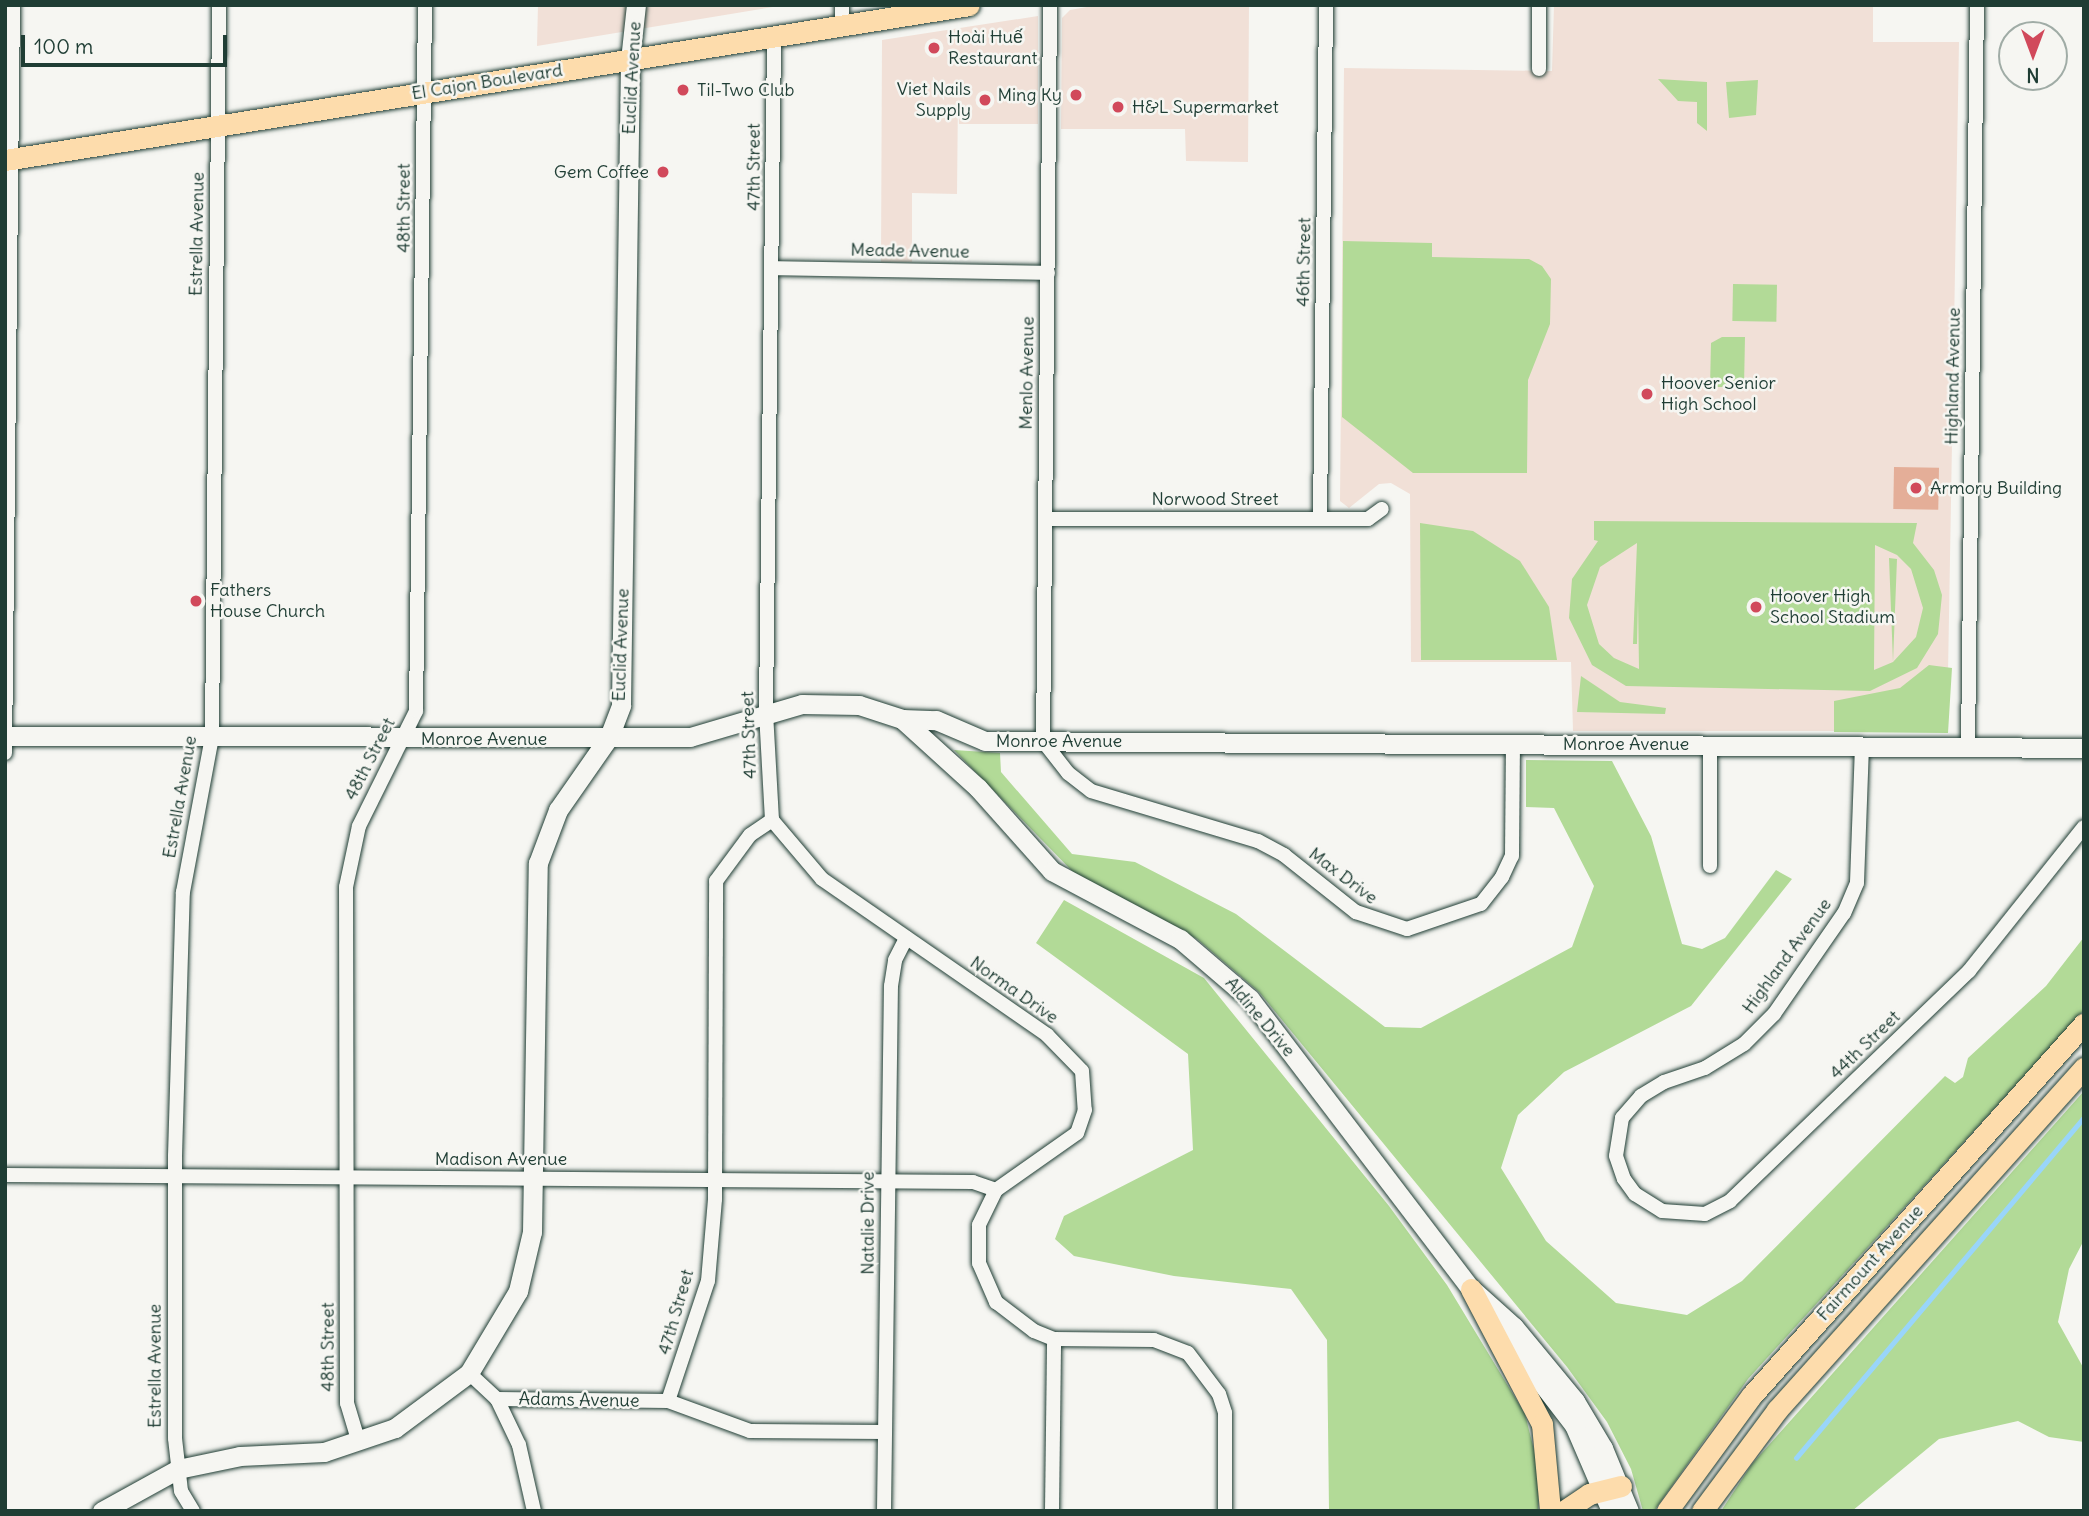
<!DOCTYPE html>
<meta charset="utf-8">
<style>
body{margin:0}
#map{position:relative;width:2089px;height:1516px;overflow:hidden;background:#f6f6f2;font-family:Delius,sans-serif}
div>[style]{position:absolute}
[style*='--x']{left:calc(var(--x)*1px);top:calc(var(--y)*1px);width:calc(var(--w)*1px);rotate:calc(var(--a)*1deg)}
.built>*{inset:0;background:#f1e0d7}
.green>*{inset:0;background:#b2da97;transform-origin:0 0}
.stream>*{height:4.5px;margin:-2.25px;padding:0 2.25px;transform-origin:2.25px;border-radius:2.25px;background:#99d5fa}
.building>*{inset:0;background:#e4ae98;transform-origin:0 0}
.roads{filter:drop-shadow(0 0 2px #1f3d34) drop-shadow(0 0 2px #1f3d34)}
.street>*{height:14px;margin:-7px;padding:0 7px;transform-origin:7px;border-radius:7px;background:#f6f6f2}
.secondary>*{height:19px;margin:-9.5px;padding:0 9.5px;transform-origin:9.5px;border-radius:9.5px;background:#f6f6f2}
.primary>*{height:21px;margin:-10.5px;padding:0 10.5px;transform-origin:10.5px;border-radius:10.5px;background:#fddcac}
.dots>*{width:19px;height:19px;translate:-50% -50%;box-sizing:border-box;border:4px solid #f6f6f2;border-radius:50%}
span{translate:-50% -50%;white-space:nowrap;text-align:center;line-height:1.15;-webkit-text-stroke:5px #f6f6f2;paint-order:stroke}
.poi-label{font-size:18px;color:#1f3d34}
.left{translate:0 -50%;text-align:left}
.right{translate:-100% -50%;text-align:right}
.street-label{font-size:18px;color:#1f3d34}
.frame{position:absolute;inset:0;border:7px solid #1f3d34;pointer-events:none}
.north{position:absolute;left:1998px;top:21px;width:70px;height:70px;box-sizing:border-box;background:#f6f6f2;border:2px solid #a0aca6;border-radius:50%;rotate:180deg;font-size:19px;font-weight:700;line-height:28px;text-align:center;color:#1f3d34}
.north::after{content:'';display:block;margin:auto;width:24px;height:32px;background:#d1495b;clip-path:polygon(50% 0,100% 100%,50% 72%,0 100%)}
.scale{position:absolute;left:21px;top:35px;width:206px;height:32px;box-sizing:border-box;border:4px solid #1f3d34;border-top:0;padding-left:9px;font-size:21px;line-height:24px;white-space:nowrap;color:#1f3d34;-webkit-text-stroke:5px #f6f6f2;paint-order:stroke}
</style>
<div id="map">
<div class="built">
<i style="clip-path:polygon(538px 5px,785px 5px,537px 46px)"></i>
<i style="clip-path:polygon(1098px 5px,1249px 5px,1248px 162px,1186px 161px,1185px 129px,1061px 129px,1062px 18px,1070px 10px)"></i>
<i style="clip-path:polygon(1554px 5px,1873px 5px,1873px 42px,1959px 42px,1947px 731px,1573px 731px,1571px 662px,1411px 662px,1410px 494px,1391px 483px,1379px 484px,1349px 508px,1340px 501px,1344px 68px,1552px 71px)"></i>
<i style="clip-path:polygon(1038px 16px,1038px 124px,959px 124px,958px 96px,957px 194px,912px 193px,912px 262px,881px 262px,882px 40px)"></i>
</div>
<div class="green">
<i style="clip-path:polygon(1658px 79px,1707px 82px,1707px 131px,1697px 123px,1697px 102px,1678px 101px)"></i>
<i style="clip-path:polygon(1758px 80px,1756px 115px,1729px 118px,1726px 82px)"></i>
<i style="clip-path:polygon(1343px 241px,1432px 243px,1432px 257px,1529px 259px,1542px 266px,1551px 279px,1550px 324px,1528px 380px,1527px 473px,1413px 473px,1342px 417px)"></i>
<i style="left:1733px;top:284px;width:44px;height:37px;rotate:1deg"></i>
<i style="clip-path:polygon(1722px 337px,1745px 337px,1744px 387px,1710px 387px,1711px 343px)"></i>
<i style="clip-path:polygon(evenodd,1594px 521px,1917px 523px,1913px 543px,1934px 570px,1942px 595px,1938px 634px,1917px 668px,1870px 691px,1626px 686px,1592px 665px,1569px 618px,1572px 579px,1598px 541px,1594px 540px,1594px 521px,1637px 543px,1633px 644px,1637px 644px,1638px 600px,1639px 669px,1614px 658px,1599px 644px,1587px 605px,1600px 567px,1637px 543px,1594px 521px,1875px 545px,1897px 555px,1911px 569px,1923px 608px,1916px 637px,1893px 662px,1897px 559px,1889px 558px,1893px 662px,1874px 670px,1875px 545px)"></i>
<i style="clip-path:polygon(1420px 523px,1473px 531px,1520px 561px,1549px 607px,1557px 660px,1421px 660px)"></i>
<i style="clip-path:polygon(1929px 665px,1952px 668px,1948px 733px,1834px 732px,1834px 701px,1900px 688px)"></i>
<i style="clip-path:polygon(1581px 676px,1620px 702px,1666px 708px,1665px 714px,1577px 712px)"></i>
<i style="clip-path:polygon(954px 750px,1000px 753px,1001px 772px,1072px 854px,1135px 862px,1236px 914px,1385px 1027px,1421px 1028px,1572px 947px,1594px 886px,1554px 808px,1526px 807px,1526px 760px,1612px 761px,1651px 836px,1682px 944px,1702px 949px,1725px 938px,1776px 870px,1792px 879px,1691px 1006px,1564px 1072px,1518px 1115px,1501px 1168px,1546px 1241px,1616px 1303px,1687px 1315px,1742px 1281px,1945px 1076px,1955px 1083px,1963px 1077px,1968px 1058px,2046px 986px,2084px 937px,2084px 1010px,1748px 1379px,1654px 1511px,1643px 1511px,1631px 1469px,1607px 1422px,1567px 1367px,1259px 992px,1197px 939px,1075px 874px)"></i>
<i style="clip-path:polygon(1064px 900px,1204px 978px,1389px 1206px,1447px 1285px,1525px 1414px,1540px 1474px,1538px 1511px,1329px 1511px,1327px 1340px,1291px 1289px,1174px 1276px,1074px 1256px,1055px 1239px,1064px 1216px,1193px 1150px,1188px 1054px,1036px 943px)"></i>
<i style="clip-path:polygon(2084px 1091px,2084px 1240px,2069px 1269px,2058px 1322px,2084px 1369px,2084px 1442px,2049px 1437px,2018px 1421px,1939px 1439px,1852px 1511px,1721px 1511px,1752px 1464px)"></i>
</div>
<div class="stream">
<i style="--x:1796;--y:1458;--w:446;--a:-49.8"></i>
</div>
<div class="building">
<i style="left:1894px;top:467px;width:45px;height:42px;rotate:1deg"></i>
</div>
<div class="roads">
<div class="street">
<i style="--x:1050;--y:5;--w:736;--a:90.54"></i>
<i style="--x:1043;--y:741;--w:41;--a:52"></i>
<i style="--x:1068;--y:773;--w:29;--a:38"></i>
<i style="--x:1091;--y:791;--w:174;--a:16.7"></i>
<i style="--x:1258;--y:841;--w:30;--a:28"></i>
<i style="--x:1284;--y:855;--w:92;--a:38.4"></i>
<i style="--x:1356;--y:912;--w:54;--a:18.4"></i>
<i style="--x:1407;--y:929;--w:78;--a:-18.7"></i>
<i style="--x:1481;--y:904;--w:34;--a:-52"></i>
<i style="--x:1502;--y:877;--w:23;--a:-65"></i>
<i style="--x:1512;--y:856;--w:112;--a:-89.5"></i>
<i style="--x:842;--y:26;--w:21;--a:-90"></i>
<i style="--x:1539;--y:69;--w:64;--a:-90"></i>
<i style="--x:772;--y:268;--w:276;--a:1"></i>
<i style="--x:1320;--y:518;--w:513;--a:-89.33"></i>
<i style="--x:1045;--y:519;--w:323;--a:0"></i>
<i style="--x:1368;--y:519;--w:17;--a:-36"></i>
<i style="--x:1862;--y:746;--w:137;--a:92.1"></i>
<i style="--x:1857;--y:883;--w:33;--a:113"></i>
<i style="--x:1844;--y:913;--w:123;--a:124.7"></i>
<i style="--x:1774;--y:1014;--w:42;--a:135"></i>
<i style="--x:1744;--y:1044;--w:46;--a:148.4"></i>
<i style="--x:1705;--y:1068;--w:43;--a:161.1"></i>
<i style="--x:1664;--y:1082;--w:27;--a:149"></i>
<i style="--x:1641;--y:1096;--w:29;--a:131"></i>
<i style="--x:1622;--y:1118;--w:38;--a:99"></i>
<i style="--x:1616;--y:1156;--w:24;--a:71"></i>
<i style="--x:1624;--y:1179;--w:19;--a:54"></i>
<i style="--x:1635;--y:1194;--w:32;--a:32"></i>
<i style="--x:1662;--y:1211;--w:43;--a:4"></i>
<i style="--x:1705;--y:1214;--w:28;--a:-27"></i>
<i style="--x:1730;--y:1201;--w:332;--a:-43.9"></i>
<i style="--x:1969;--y:971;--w:184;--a:-51.4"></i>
<i style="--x:1968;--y:747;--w:742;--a:-89.31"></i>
<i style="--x:5;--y:753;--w:748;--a:-89.39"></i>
<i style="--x:772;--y:820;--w:77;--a:49.7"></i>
<i style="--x:822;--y:879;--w:274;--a:34.7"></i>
<i style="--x:1047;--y:1035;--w:50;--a:45.8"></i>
<i style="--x:1082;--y:1071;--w:39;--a:86"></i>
<i style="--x:1085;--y:1110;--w:24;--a:109"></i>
<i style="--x:1077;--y:1133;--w:99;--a:144.9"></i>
<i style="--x:996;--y:1190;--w:39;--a:116"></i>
<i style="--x:979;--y:1225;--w:38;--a:90"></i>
<i style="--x:979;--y:1263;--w:43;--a:66.4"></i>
<i style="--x:996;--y:1302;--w:48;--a:37.3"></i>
<i style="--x:1034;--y:1331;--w:22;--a:22"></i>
<i style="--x:1054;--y:1339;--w:100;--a:0.6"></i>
<i style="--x:1154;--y:1340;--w:36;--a:21"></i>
<i style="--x:1188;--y:1353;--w:51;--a:52.9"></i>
<i style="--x:1219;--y:1394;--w:20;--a:72"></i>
<i style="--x:1225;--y:1413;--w:98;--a:90"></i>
<i style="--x:772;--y:820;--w:109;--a:-93.2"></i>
<i style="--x:766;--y:711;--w:674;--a:-89.32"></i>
<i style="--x:1710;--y:866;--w:121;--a:-90"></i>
<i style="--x:5;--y:1175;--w:968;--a:0.41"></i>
<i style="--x:973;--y:1182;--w:24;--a:19"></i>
<i style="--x:469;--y:1373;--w:38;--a:43"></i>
<i style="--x:497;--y:1399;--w:171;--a:0.7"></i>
<i style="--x:668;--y:1401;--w:87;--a:20.1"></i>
<i style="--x:750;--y:1431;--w:135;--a:0.4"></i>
<i style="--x:497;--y:1399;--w:51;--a:64.4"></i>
<i style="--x:519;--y:1445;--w:68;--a:77.2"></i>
<i style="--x:668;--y:1401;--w:126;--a:-71.6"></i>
<i style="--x:708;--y:1281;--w:82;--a:-85.1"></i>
<i style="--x:715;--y:1199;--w:318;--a:-89.8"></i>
<i style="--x:716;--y:881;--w:57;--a:-53.5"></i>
<i style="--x:750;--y:835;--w:27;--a:-34"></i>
<i style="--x:359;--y:1443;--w:42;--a:-106.7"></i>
<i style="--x:347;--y:1403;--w:516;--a:-90.11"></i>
<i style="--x:346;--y:887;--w:62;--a:-78"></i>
<i style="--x:359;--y:826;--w:128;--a:-63.6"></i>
<i style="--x:416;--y:711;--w:706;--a:-89.27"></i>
<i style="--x:193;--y:1511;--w:23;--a:-121"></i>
<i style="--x:181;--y:1491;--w:53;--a:-96.5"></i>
<i style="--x:175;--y:1438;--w:282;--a:-90"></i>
<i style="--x:175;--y:1156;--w:264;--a:-88.3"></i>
<i style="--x:183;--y:892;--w:158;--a:-79.4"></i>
<i style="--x:212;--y:737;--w:732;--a:-89.45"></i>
<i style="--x:884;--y:1511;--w:525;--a:-89.24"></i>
<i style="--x:891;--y:986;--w:26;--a:-81"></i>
<i style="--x:895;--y:960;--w:25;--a:-63"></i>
<i style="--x:1052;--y:1511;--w:172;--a:-89.3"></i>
</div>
<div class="secondary">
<i style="--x:902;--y:719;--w:103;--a:42.2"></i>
<i style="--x:978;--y:788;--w:111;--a:48.3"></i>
<i style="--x:1052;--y:871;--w:145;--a:28"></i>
<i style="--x:1180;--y:939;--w:92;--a:40.6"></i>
<i style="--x:1250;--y:999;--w:381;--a:52.7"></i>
<i style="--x:5;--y:736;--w:685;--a:0.08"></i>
<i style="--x:690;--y:737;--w:117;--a:-16.4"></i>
<i style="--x:802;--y:704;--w:57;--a:1"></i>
<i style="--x:859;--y:705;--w:45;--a:18"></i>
<i style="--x:902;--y:719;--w:34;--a:2"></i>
<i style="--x:936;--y:720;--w:53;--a:23.2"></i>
<i style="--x:985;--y:741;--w:1099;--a:0.36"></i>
<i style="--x:1475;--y:1292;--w:52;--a:41.9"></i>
<i style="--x:1514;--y:1327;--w:96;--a:50.5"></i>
<i style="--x:1575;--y:1401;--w:55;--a:59.2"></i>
<i style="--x:1603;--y:1448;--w:68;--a:67.6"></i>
<i style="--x:1498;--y:1326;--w:125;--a:52.5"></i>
<i style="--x:1574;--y:1425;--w:94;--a:66.7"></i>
<i style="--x:102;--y:1511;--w:87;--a:-28.9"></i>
<i style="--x:178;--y:1469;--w:63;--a:-11.8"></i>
<i style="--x:240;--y:1456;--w:84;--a:-2.7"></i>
<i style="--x:324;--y:1452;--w:75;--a:-18.7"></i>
<i style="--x:395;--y:1428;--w:92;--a:-36.6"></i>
<i style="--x:469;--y:1373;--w:96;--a:-59.1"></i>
<i style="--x:518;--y:1291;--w:61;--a:-76.7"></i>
<i style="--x:532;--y:1232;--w:369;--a:-89.1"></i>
<i style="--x:538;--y:863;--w:57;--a:-69.3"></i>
<i style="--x:558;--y:810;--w:89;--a:-55.1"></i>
<i style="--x:609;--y:737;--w:34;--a:-69"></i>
<i style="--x:621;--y:705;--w:645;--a:-89.2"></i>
<i style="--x:630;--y:60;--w:55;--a:-83.8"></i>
</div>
<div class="primary">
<i style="--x:5;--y:160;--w:976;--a:-9.13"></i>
<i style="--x:1471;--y:1289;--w:153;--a:62.3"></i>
<i style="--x:1542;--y:1424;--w:87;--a:84.7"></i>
<i style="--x:1564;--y:1511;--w:30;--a:-34"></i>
<i style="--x:1589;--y:1494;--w:33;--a:-14"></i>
<i style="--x:1667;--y:1511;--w:144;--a:-53.8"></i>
<i style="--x:1752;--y:1395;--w:498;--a:-48.2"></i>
<i style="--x:1702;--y:1511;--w:126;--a:-53.4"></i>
<i style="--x:1777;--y:1410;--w:460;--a:-48.1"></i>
</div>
</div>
<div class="dots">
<i style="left:934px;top:48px;background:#d1495b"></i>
<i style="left:683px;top:90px;background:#d1495b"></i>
<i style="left:1076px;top:95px;background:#d1495b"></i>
<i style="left:985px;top:100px;background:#d1495b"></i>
<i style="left:1118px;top:107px;background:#d1495b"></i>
<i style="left:663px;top:172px;background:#d1495b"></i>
<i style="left:1647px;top:394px;background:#d1495b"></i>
<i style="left:1916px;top:488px;background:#d1495b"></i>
<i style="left:196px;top:601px;background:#d1495b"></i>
<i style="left:1756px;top:607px;background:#d1495b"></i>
</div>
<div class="poi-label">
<span class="left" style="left:948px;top:48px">Hoài Huế<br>Restaurant</span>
<span class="left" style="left:697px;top:90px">Til-Two Club</span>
<span class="right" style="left:971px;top:100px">Viet Nails<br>Supply</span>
<span class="right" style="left:1062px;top:95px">Ming Ky</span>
<span class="left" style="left:1132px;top:107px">H&amp;L Supermarket</span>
<span class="right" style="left:649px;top:172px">Gem Coffee</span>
<span class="left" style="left:1661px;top:394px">Hoover Senior<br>High School</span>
<span class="left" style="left:1930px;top:488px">Armory Building</span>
<span class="left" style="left:210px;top:601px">Fathers<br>House Church</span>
<span class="left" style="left:1770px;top:607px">Hoover High<br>School Stadium</span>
</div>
<div class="street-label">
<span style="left:632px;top:78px;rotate:-87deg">Euclid Avenue</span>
<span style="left:487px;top:82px;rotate:-9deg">El Cajon Boulevard</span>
<span style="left:754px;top:167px;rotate:-90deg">47th Street</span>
<span style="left:404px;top:208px;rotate:-90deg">48th Street</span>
<span style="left:197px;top:234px;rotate:-89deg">Estrella Avenue</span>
<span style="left:910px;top:251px;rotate:1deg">Meade Avenue</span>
<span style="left:1304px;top:262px;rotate:-89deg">46th Street</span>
<span style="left:1027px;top:373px;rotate:-89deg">Menlo Avenue</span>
<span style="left:1953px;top:376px;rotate:-89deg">Highland Avenue</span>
<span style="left:1215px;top:499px">Norwood Street</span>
<span style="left:621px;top:645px;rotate:-88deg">Euclid Avenue</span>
<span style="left:749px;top:735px;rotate:-92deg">47th Street</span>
<span style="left:484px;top:739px">Monroe Avenue</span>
<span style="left:1059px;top:741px">Monroe Avenue</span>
<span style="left:1626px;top:744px">Monroe Avenue</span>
<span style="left:370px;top:759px;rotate:-63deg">48th Street</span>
<span style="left:180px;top:797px;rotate:-80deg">Estrella Avenue</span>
<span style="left:1343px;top:876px;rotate:37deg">Max Drive</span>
<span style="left:1787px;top:956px;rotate:-54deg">Highland Avenue</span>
<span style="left:1014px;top:990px;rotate:35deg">Norma Drive</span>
<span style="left:1260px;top:1017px;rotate:50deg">Aldine Drive</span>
<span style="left:1865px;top:1045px;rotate:-44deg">44th Street</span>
<span style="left:501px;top:1159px">Madison Avenue</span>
<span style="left:868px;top:1223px;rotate:-90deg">Natalie Drive</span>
<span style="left:1870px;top:1263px;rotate:-48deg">Fairmount Avenue</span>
<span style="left:676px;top:1312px;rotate:-74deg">47th Street</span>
<span style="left:328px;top:1347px;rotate:-90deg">48th Street</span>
<span style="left:155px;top:1366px;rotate:-90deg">Estrella Avenue</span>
<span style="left:579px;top:1400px;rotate:1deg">Adams Avenue</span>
</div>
<div class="frame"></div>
<div class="north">N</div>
<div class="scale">100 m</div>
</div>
